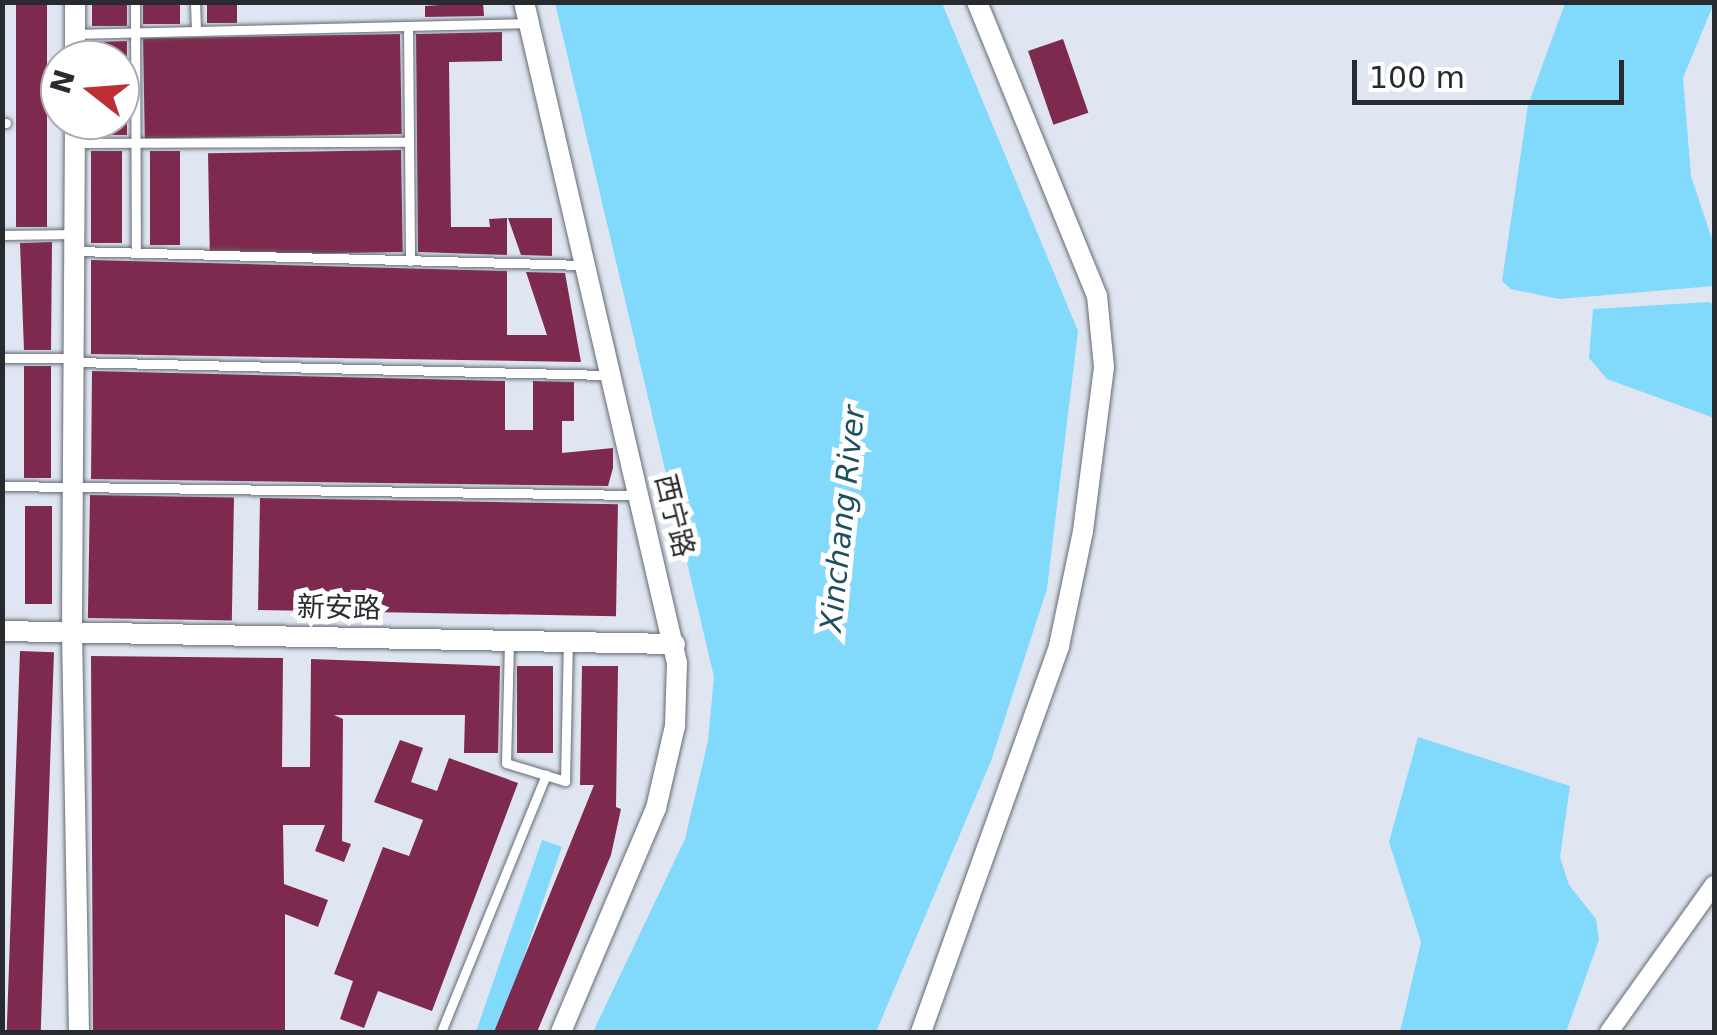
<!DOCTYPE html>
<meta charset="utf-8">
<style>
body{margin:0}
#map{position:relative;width:1717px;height:1035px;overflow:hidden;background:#dfe6f1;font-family:"DejaVu Sans","Noto Sans SC",sans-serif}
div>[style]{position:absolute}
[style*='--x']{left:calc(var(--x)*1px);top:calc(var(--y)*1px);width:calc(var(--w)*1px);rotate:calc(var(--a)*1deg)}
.water>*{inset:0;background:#81d9fb;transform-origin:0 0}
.building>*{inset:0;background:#7d2a4e;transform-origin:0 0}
.roads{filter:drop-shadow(0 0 2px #646a74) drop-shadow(0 0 2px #646a74)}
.service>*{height:9px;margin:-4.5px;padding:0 4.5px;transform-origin:4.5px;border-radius:4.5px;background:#fff}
.minor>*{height:18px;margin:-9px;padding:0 9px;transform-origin:9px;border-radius:9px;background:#fff}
.tertiary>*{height:20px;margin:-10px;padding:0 10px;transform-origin:10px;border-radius:10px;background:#fff}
span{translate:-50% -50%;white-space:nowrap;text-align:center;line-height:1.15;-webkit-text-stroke:10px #fff;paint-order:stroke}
.street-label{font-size:28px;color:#272a2e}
.water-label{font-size:30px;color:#1e5062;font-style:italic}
.frame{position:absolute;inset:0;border:5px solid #272a2e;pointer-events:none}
.north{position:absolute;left:40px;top:40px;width:100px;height:100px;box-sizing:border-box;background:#fff;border:2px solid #a9aaab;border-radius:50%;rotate:287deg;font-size:28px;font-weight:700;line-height:40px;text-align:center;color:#272a2e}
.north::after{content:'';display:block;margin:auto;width:35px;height:45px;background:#be2e37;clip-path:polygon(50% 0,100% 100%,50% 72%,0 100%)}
.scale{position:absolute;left:1352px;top:60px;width:272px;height:45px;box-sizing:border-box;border:5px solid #272a2e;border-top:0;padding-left:12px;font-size:30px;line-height:35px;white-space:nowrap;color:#272a2e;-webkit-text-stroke:8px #fff;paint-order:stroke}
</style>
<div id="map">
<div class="water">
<i style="clip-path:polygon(555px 3px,942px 3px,1078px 331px,1047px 589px,991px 761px,876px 1032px,593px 1032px,685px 839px,708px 741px,714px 677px)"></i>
<i style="clip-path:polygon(1565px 3px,1714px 3px,1683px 78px,1691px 176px,1714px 245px,1714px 286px,1559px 299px,1511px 289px,1502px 281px,1528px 105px)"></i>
<i style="clip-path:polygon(1709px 302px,1714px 305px,1714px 418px,1607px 379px,1589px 358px,1593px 309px)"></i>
<i style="clip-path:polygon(1418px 737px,1570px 786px,1560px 857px,1569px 885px,1596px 919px,1599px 940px,1566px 1032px,1400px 1032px,1421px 942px,1389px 842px)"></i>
<i style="left:542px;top:840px;width:21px;height:209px;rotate:19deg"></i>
</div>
<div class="building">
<i style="left:92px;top:2px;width:35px;height:24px"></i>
<i style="left:143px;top:2px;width:37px;height:22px"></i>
<i style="left:207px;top:2px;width:30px;height:21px"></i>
<i style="clip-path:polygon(483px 2px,484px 16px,425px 17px,425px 6px)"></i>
<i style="left:16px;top:4px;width:31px;height:223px"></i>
<i style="clip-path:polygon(502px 32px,502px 61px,449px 62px,451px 227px,490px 227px,489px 219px,507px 218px,507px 255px,418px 252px,416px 34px)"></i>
<i style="left:400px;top:34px;width:100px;height:257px;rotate:89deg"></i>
<i style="left:1063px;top:39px;width:78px;height:37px;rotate:71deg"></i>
<i style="clip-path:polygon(127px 41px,127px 135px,93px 135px,93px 120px,120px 120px,120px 60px,92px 60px,92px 42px)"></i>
<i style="left:401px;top:150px;width:102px;height:193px;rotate:89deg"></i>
<i style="left:91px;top:151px;width:31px;height:92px"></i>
<i style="left:150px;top:151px;width:30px;height:94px"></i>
<i style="clip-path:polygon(508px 218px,552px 218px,552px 256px,521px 255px)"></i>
<i style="clip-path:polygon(52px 242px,51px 350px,24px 350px,20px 243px)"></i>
<i style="clip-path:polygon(91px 260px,507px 271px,507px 335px,547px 335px,526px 272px,565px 273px,581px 362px,91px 354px)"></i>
<i style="left:24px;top:366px;width:27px;height:112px"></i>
<i style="clip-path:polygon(92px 371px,505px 381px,505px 430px,533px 430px,533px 381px,574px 382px,574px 421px,562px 421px,562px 453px,613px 448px,613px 468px,608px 486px,91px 479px)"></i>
<i style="left:90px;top:495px;width:144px;height:123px;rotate:1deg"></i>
<i style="left:260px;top:498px;width:358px;height:112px;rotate:1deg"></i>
<i style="left:25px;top:506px;width:27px;height:98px"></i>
<i style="left:20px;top:651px;width:34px;height:381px;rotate:2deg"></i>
<i style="clip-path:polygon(91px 656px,283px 658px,282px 767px,310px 767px,311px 659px,500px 666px,498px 753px,464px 753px,465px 715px,334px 715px,343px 719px,342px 841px,351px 844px,344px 862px,315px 851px,325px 825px,283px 825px,284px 884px,328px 900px,318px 927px,285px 914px,285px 1032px,93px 1032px)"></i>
<i style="left:517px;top:666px;width:36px;height:87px"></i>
<i style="clip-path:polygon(582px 666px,618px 666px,616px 807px,621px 809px,611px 855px,537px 1032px,494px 1032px,594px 785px,580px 785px)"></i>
<i style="clip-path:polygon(400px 740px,423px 748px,411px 782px,437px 791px,449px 758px,518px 783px,432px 1011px,378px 991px,364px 1028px,340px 1019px,353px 981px,334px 974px,383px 847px,409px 856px,423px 820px,374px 802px)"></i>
</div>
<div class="roads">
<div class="service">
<i style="--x:135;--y:2;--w:251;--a:89.8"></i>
<i style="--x:195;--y:2;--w:29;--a:88"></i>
<i style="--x:408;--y:26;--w:235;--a:89.5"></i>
<i style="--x:77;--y:34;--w:450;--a:-1.4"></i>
<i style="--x:2;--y:123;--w:4;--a:0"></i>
<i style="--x:76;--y:143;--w:333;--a:-0.2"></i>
<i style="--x:2;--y:235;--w:73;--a:-0.8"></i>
<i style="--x:76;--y:251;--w:506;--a:1.58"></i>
<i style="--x:2;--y:358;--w:73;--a:0"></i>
<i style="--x:75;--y:362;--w:532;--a:1.4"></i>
<i style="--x:2;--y:486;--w:635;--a:0.81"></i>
<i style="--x:509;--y:642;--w:121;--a:91.4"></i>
<i style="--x:506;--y:763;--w:62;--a:17"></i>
<i style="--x:565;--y:781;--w:140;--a:-88.8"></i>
<i style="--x:441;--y:1032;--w:278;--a:-67.8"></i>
</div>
<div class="minor">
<i style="--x:1609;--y:1032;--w:181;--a:-54.5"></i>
</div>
<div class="tertiary">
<i style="--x:524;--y:2;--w:678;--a:76.97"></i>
<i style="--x:677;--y:663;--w:63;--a:91.8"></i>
<i style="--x:675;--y:726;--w:84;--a:103"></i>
<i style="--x:656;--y:808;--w:243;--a:113"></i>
<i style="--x:75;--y:60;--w:58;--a:-90"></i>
<i style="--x:75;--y:120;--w:512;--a:90.34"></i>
<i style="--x:72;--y:632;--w:400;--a:89"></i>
<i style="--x:2;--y:631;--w:673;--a:1.11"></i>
<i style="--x:921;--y:1032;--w:410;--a:-70.3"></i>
<i style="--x:1059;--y:646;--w:117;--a:-78.2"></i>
<i style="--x:1083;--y:531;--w:165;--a:-82.7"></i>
<i style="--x:1104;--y:367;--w:71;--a:-95.6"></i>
<i style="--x:1097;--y:296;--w:318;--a:-112.2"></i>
</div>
</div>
<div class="street-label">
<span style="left:674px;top:516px;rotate:76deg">西宁路</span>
<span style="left:339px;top:608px;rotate:1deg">新安路</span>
</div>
<div class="water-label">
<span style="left:843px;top:519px;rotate:-84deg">Xinchang River</span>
</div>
<div class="frame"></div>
<div class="north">N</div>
<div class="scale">100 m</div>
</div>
